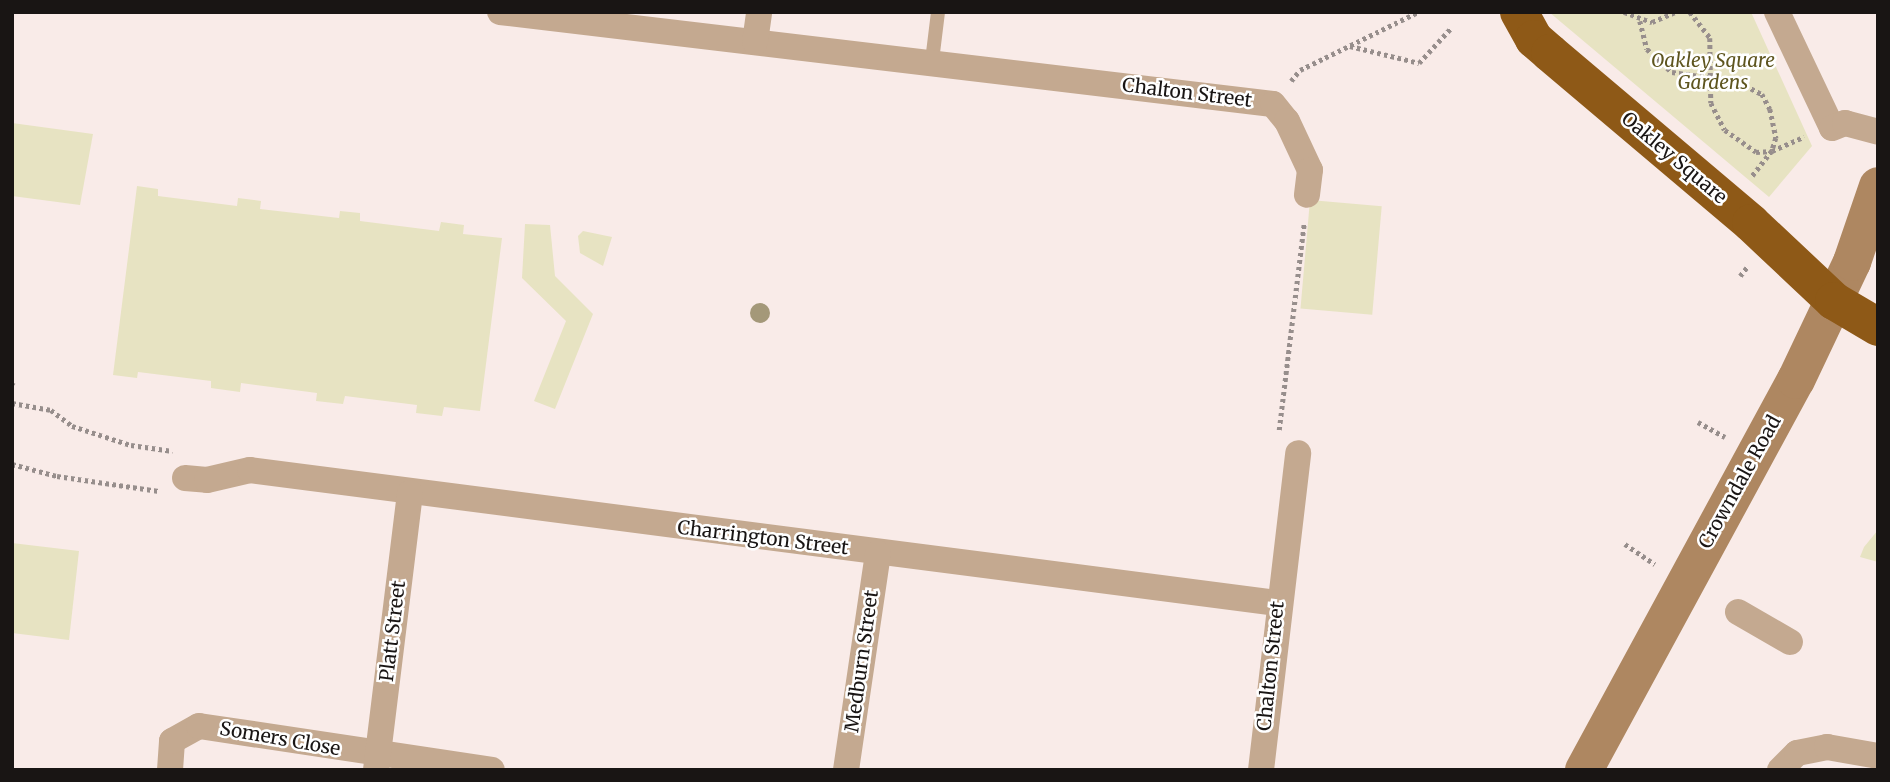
<!DOCTYPE html>
<style>
body{margin:0}
#map{position:relative;width:1890px;height:782px;overflow:hidden;background:#f9ebe8;font-family:Merriweather,serif}
div>[style]{position:absolute}
[style*='--x']{left:calc(var(--x)*1px);top:calc(var(--y)*1px);width:calc(var(--w)*1px);rotate:calc(var(--a)*1deg)}
.green>*{inset:0;background:#e7e3c2;transform-origin:0 0}
.path>*{height:4.5px;margin-top:-2.25px;transform-origin:0;background:repeating-linear-gradient(90deg,#978e8c 0 3.5px,transparent 0 7px)}
.lane>*{height:14px;margin:-7px;padding:0 7px;transform-origin:7px;border-radius:7px;background:#c4a990}
.street>*{height:26px;margin:-13px;padding:0 13px;transform-origin:13px;border-radius:13px;background:#c4a990}
.secondary>*{height:38px;margin:-19px;padding:0 19px;transform-origin:19px;border-radius:19px;background:#ae8761}
.highway>*{height:38px;margin:-19px;padding:0 19px;transform-origin:19px;border-radius:19px;background:#8e5917}
.trees>*{width:20px;height:20px;margin:-10px;border-radius:50%;background:#a49879}
span{translate:-50% -50%;white-space:nowrap;text-align:center;line-height:1.15;-webkit-text-stroke:5px #fff;paint-order:stroke}
.park-label{font-size:19px;color:#5e551f;font-style:italic}
.street-label{font-size:19px;color:#191514}
.frame{position:absolute;inset:0;border:14px solid #191514;pointer-events:none}
</style>
<div id="map">
<div class="green">
<i style="clip-path:polygon(1549px 12px,1751px 12px,1812px 146px,1769px 197px)"></i>
<i style="clip-path:polygon(12px 123px,93px 134px,80px 205px,12px 196px)"></i>
<i style="clip-path:polygon(137px 186px,158px 189px,158px 196px,237px 206px,238px 198px,261px 201px,260px 209px,339px 218px,340px 211px,360px 213px,360px 221px,439px 231px,441px 222px,464px 225px,463px 234px,502px 238px,480px 411px,444px 407px,442px 416px,416px 413px,417px 405px,345px 396px,343px 404px,316px 401px,317px 393px,241px 383px,240px 392px,211px 388px,211px 381px,138px 372px,137px 378px,113px 375px)"></i>
<i style="left:1310px;top:200px;width:72px;height:109px;rotate:5deg"></i>
<i style="clip-path:polygon(525px 224px,550px 225px,555px 276px,593px 314px,555px 409px,534px 401px,566px 321px,522px 278px)"></i>
<i style="clip-path:polygon(583px 231px,612px 237px,603px 266px,580px 253px,578px 236px)"></i>
<i style="clip-path:polygon(1878px 530px,1878px 562px,1860px 557px,1864px 547px)"></i>
<i style="clip-path:polygon(12px 543px,79px 551px,69px 640px,12px 633px)"></i>
</div>
<div class="path">
<i style="--x:1624;--y:12;--w:30;--a:20"></i>
<i style="--x:1652;--y:22;--w:26;--a:-23"></i>
<i style="--x:1690;--y:12;--w:33;--a:52"></i>
<i style="--x:1710;--y:38;--w:65;--a:89.1"></i>
<i style="--x:1711;--y:103;--w:30;--a:63"></i>
<i style="--x:1725;--y:130;--w:38;--a:35"></i>
<i style="--x:1756;--y:152;--w:16;--a:-4"></i>
<i style="--x:1772;--y:151;--w:35;--a:-24"></i>
<i style="--x:1640;--y:21;--w:29;--a:76"></i>
<i style="--x:1647;--y:49;--w:34;--a:43"></i>
<i style="--x:1672;--y:72;--w:68;--a:8.5"></i>
<i style="--x:1739;--y:82;--w:26;--a:28"></i>
<i style="--x:1762;--y:94;--w:17;--a:62"></i>
<i style="--x:1770;--y:109;--w:30;--a:78"></i>
<i style="--x:1776;--y:138;--w:14;--a:107"></i>
<i style="--x:1772;--y:151;--w:34;--a:128"></i>
<i style="--x:1350;--y:46;--w:71;--a:13.8"></i>
<i style="--x:1419;--y:63;--w:46;--a:-47.6"></i>
<i style="--x:1291;--y:81;--w:14;--a:-51"></i>
<i style="--x:1300;--y:70;--w:131;--a:-26.2"></i>
<i style="--x:1740;--y:276;--w:11;--a:-52"></i>
<i style="--x:12;--y:384;--w:2;--a:-63"></i>
<i style="--x:12;--y:403;--w:40;--a:10"></i>
<i style="--x:51;--y:410;--w:26;--a:37"></i>
<i style="--x:72;--y:426;--w:62;--a:17.9"></i>
<i style="--x:131;--y:445;--w:42;--a:8.1"></i>
<i style="--x:1698;--y:422;--w:31;--a:29"></i>
<i style="--x:1279;--y:430;--w:208;--a:-83.1"></i>
<i style="--x:12;--y:464;--w:47;--a:14.9"></i>
<i style="--x:57;--y:476;--w:103;--a:8.4"></i>
<i style="--x:1625;--y:544;--w:36;--a:34"></i>
</div>
<div class="lane">
<i style="--x:932;--y:61;--w:49;--a:-83"></i>
</div>
<div class="street">
<i style="--x:500;--y:12;--w:778;--a:6.79"></i>
<i style="--x:1273;--y:104;--w:22;--a:51"></i>
<i style="--x:1287;--y:121;--w:54;--a:64.9"></i>
<i style="--x:1310;--y:170;--w:25;--a:97"></i>
<i style="--x:1777;--y:12;--w:128;--a:64.6"></i>
<i style="--x:1832;--y:128;--w:14;--a:-21"></i>
<i style="--x:1845;--y:123;--w:34;--a:15"></i>
<i style="--x:755;--y:42;--w:30;--a:-82"></i>
<i style="--x:185;--y:478;--w:22;--a:5"></i>
<i style="--x:207;--y:480;--w:44;--a:-13.1"></i>
<i style="--x:250;--y:470;--w:1036;--a:7.38"></i>
<i style="--x:1738;--y:612;--w:60;--a:30"></i>
<i style="--x:170;--y:770;--w:29;--a:-86"></i>
<i style="--x:172;--y:741;--w:31;--a:-29"></i>
<i style="--x:199;--y:726;--w:296;--a:8.5"></i>
<i style="--x:376;--y:770;--w:279;--a:-83"></i>
<i style="--x:846;--y:770;--w:219;--a:-81.6"></i>
<i style="--x:1261;--y:770;--w:319;--a:-83.3"></i>
<i style="--x:1780;--y:770;--w:24;--a:-45"></i>
<i style="--x:1797;--y:753;--w:31;--a:-11"></i>
<i style="--x:1827;--y:747;--w:52;--a:10"></i>
</div>
<div class="secondary">
<i style="--x:1584;--y:770;--w:444;--a:-61.5"></i>
<i style="--x:1796;--y:380;--w:131;--a:-64.6"></i>
<i style="--x:1852;--y:262;--w:80;--a:-71.1"></i>
</div>
<div class="highway">
<i style="--x:1519;--y:12;--w:31;--a:61"></i>
<i style="--x:1534;--y:39;--w:21;--a:41"></i>
<i style="--x:1550;--y:53;--w:263;--a:40.2"></i>
<i style="--x:1751;--y:223;--w:114;--a:43.2"></i>
<i style="--x:1834;--y:301;--w:51;--a:30.6"></i>
</div>
<div class="trees">
<i style="left:760px;top:313px"></i>
</div>
<div class="park-label">
<span style="left:1713px;top:72px">Oakley Square<br>Gardens</span>
</div>
<div class="street-label">
<span style="left:1187px;top:93px;rotate:7deg">Chalton Street</span>
<span style="left:1674px;top:158px;rotate:40deg">Oakley Square</span>
<span style="left:1740px;top:482px;rotate:-61deg">Crowndale Road</span>
<span style="left:763px;top:538px;rotate:7deg">Charrington Street</span>
<span style="left:393px;top:631px;rotate:-83deg">Platt Street</span>
<span style="left:862px;top:661px;rotate:-82deg">Medburn Street</span>
<span style="left:1271px;top:666px;rotate:-84deg">Chalton Street</span>
<span style="left:280px;top:739px;rotate:10deg">Somers Close</span>
</div>
<div class="frame"></div>
</div>
